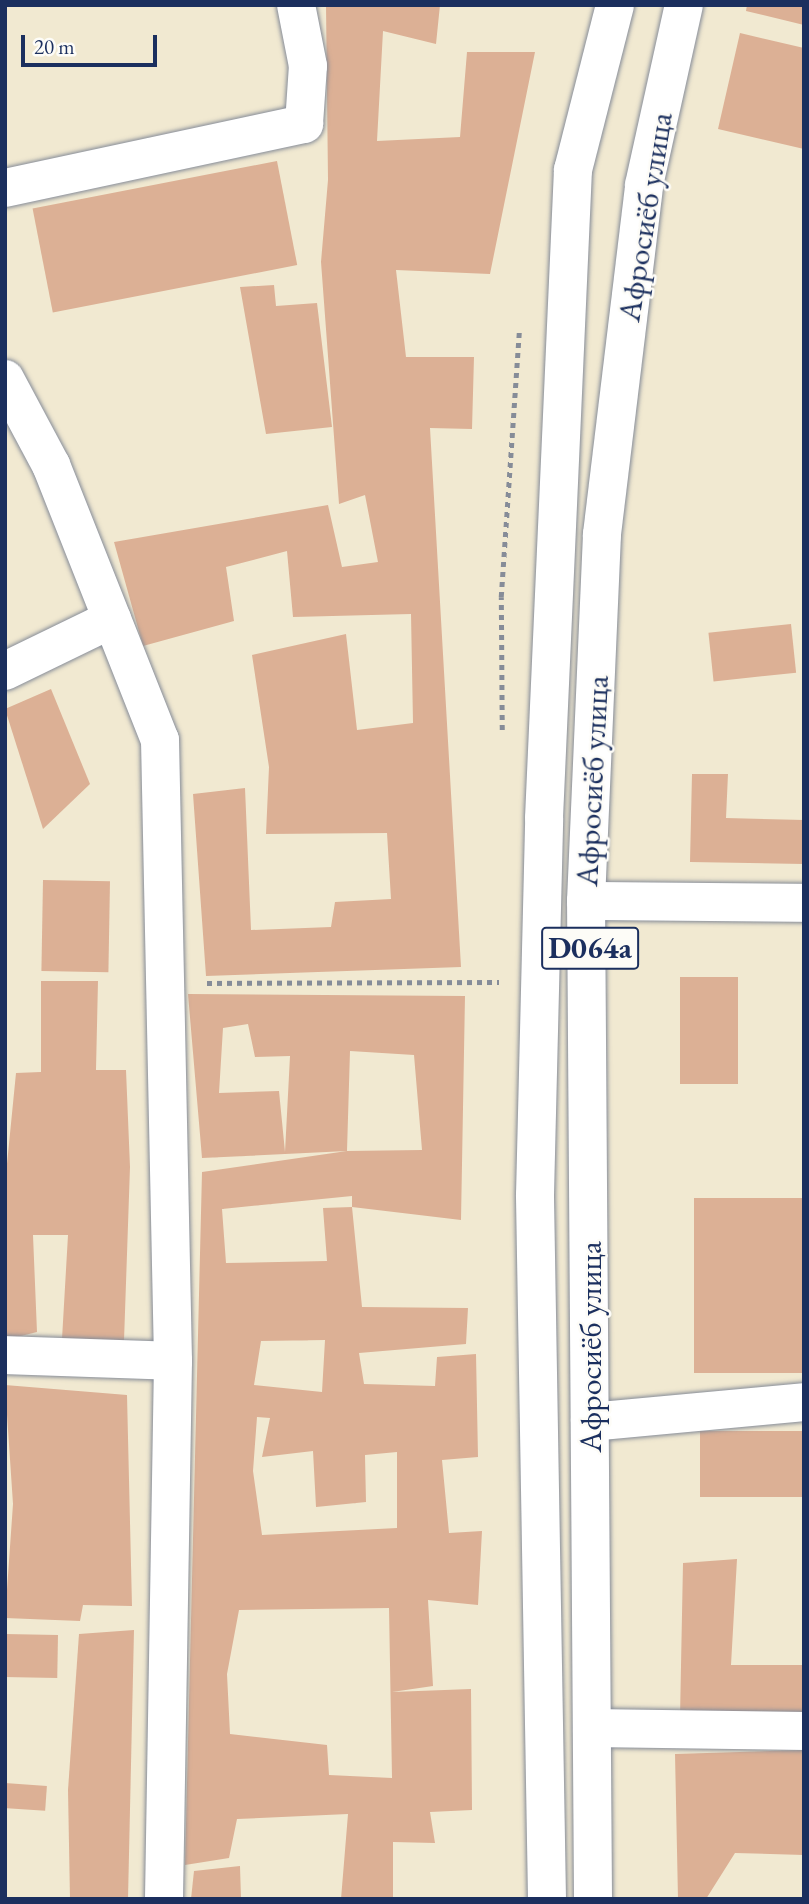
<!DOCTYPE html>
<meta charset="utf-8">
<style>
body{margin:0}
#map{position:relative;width:809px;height:1904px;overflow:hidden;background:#f1e9d1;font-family:"EB Garamond",serif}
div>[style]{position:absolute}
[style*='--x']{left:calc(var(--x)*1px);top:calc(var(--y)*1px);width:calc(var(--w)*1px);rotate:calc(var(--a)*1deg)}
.building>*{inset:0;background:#dcb095;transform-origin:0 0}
.path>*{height:4.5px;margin-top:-2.25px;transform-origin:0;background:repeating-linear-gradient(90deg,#868c98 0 5px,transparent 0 10px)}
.roads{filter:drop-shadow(0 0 2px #868c98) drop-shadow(0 0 2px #868c98)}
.minor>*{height:38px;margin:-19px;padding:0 19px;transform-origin:19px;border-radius:19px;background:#fff}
.primary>*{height:38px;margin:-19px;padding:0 19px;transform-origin:19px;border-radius:19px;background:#fff}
span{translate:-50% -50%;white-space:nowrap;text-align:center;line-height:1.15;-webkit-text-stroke:5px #fdfcf7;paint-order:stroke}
.shield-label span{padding:2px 5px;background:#fdfcf7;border:2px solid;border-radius:5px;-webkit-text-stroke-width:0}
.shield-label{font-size:30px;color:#1b2f5e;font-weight:700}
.street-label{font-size:32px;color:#1b2f5e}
.frame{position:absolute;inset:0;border:7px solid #1b2f5e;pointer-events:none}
.scale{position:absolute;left:21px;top:35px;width:136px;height:32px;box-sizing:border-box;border:4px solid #1b2f5e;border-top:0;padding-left:9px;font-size:21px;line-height:24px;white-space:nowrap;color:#1b2f5e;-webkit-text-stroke:5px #fdfcf7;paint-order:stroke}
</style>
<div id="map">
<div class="building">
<i style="clip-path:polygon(326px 5px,440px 5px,436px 44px,383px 31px,377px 141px,460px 137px,467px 52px,535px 52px,490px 274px,396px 270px,406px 357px,474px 357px,472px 429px,430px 428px,461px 967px,206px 976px,193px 794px,245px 788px,251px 930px,331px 927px,335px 902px,391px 899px,387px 833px,266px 834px,269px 767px,252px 655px,346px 634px,357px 730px,413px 723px,411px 614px,293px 617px,287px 551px,226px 567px,234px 621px,143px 646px,114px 542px,328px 505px,342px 567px,378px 562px,365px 495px,339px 504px,321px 262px,328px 180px)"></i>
<i style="clip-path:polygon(747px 5px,804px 5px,804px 25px,746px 11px)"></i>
<i style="clip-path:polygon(740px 33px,804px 48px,804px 149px,718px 129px)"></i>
<i style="left:277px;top:161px;width:106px;height:249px;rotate:79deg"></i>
<i style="clip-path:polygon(274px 285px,276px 306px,317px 303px,332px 427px,266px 434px,240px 287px)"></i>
<i style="left:791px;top:624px;width:49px;height:83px;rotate:84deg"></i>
<i style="clip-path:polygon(51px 689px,90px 784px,43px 829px,5px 709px)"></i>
<i style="clip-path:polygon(692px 774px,728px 774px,726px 818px,804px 820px,804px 864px,690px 862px)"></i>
<i style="left:43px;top:880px;width:67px;height:91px;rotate:1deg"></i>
<i style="left:738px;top:977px;width:107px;height:58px;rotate:90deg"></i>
<i style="clip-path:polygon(41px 981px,98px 981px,96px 1070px,126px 1070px,130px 1167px,124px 1341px,62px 1339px,68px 1235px,33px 1235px,37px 1332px,5px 1340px,5px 1184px,16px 1073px,41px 1072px)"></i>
<i style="clip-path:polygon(evenodd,188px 994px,465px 996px,461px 1220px,352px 1207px,352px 1196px,222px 1209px,226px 1263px,327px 1261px,323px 1208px,352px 1207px,362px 1307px,468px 1308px,466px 1344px,359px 1353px,364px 1384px,435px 1386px,437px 1357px,476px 1354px,478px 1457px,442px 1460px,449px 1533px,482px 1531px,478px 1605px,428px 1600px,433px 1686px,392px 1692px,471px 1689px,472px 1810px,430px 1812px,435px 1843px,393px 1842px,393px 1899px,341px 1899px,348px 1814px,237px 1819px,229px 1858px,185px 1865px,202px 1172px,347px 1151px,202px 1158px,188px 994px,248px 1024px,255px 1057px,290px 1056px,285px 1152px,279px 1091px,219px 1093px,223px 1028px,248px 1024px,188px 994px,350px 1051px,414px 1055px,422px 1150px,347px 1151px,350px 1051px,188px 994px,325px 1340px,322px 1392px,254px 1385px,261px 1341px,325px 1340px,188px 994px,257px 1417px,270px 1418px,262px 1457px,313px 1451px,316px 1507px,366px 1502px,365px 1455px,397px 1452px,397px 1528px,262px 1535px,253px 1471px,257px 1417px,188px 994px,389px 1608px,392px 1778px,329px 1775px,327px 1745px,230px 1734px,227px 1674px,239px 1610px,389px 1608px)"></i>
<i style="left:804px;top:1198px;width:175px;height:110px;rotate:90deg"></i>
<i style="clip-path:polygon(5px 1385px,127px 1395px,132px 1606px,83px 1605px,80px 1621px,5px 1618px,13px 1504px)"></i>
<i style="left:804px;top:1431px;width:66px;height:104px;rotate:90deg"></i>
<i style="clip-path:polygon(737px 1559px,731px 1665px,804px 1665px,804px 1719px,680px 1717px,683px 1563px)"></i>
<i style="clip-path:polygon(134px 1630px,128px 1899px,70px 1899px,68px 1790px,79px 1634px)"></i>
<i style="left:5px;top:1634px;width:53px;height:43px;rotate:1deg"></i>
<i style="clip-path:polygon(804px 1750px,804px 1855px,735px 1853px,706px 1899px,678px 1899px,675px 1754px)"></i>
<i style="left:5px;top:1783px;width:42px;height:25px;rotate:4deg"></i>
<i style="clip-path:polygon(240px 1866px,241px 1899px,191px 1899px,194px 1871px)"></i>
</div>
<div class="path">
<i style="--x:502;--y:730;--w:133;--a:-90.4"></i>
<i style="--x:501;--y:597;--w:265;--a:-86.1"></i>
<i style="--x:207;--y:983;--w:292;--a:-0.2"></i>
</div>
<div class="roads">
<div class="minor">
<i style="--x:5;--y:188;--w:306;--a:-12.1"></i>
<i style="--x:304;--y:124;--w:58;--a:-86.1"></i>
<i style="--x:308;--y:66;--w:62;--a:-101.1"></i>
<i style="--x:5;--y:379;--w:98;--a:61.9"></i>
<i style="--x:51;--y:465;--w:296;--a:68.4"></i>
<i style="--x:160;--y:740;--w:621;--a:88.8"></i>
<i style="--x:173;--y:1361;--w:538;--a:90.96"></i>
<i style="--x:5;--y:671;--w:119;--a:-25.9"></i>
<i style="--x:586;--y:901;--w:218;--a:0.5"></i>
<i style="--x:5;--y:1355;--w:168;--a:2"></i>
<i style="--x:590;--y:1422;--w:215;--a:-5.3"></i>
<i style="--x:592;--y:1728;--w:212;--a:0.8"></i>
</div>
<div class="primary">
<i style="--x:547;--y:1899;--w:704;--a:-90.98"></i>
<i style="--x:535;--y:1195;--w:377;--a:-88.6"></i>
<i style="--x:544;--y:818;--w:649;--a:-87.44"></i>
<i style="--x:573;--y:170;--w:170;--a:-75.7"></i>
<i style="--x:593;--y:1899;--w:998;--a:-90.4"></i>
<i style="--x:586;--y:901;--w:367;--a:-87.5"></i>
<i style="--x:602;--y:534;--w:352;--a:-83.1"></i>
<i style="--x:644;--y:185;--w:184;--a:-77.5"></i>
</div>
</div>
<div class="shield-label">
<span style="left:590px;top:948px">D064a</span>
</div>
<div class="street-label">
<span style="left:645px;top:217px;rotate:-81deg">Афросиёб улица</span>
<span style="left:592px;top:781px;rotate:-87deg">Афросиёб улица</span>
<span style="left:590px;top:1347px;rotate:-90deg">Афросиёб улица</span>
</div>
<div class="frame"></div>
<div class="scale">20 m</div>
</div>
